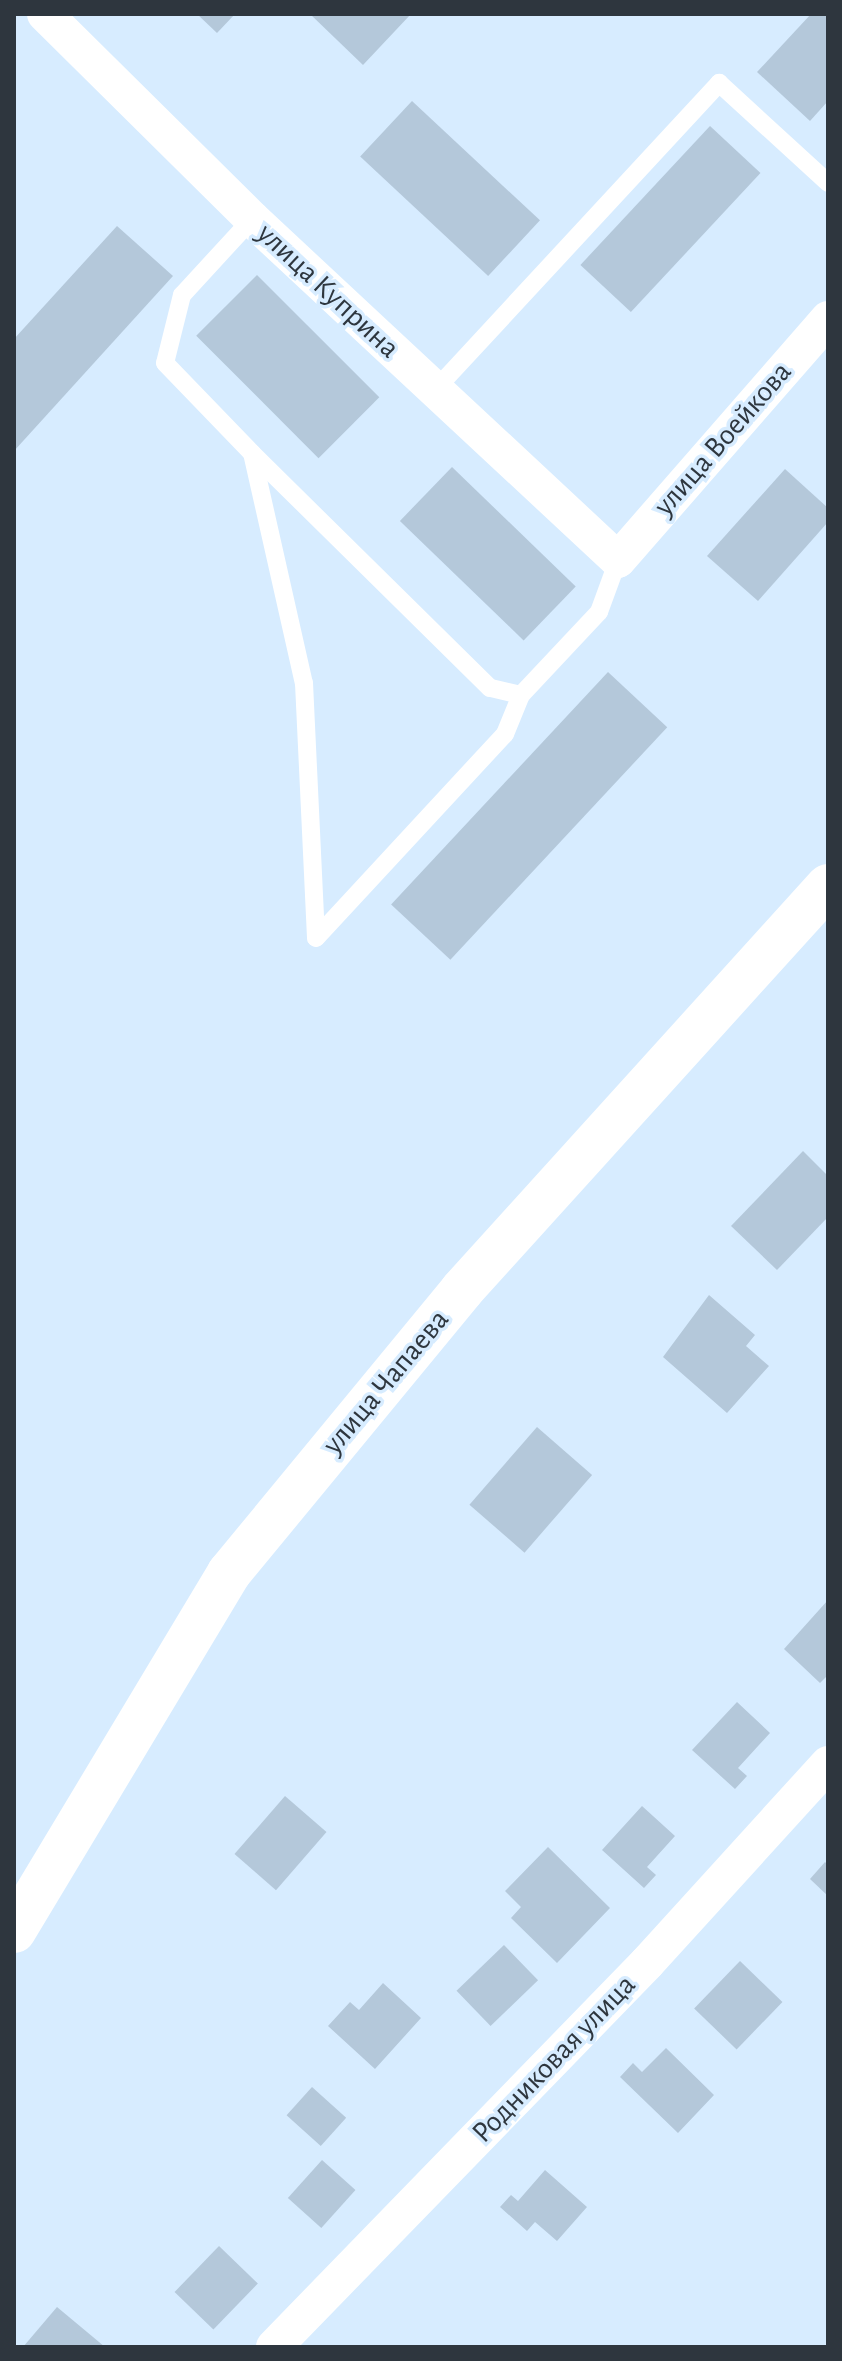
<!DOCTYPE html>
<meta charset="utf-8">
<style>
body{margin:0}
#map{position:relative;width:842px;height:2361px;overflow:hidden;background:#d7ecff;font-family:"Alegreya Sans",sans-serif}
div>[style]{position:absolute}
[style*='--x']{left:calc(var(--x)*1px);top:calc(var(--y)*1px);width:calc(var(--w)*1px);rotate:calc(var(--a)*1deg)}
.building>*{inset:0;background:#b4c8da;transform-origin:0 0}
.service>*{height:18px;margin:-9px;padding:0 9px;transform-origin:9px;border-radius:9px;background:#fff}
.minor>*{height:36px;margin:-18px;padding:0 18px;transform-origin:18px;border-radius:18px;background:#fff}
.tertiary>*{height:44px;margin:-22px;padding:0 22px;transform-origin:22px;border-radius:22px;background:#fff}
span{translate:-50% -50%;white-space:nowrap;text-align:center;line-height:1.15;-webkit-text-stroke:7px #d7ecff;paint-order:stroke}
.street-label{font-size:30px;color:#2e363e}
.frame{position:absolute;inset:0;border:16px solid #2e363e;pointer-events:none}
</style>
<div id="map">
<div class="building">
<i style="clip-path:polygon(197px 14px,235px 14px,217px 33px)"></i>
<i style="clip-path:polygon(310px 14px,411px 14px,363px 65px)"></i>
<i style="clip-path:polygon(811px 14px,828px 14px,828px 101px,810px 121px,757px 72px)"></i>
<i style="left:412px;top:101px;width:175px;height:76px;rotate:43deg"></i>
<i style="left:710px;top:126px;width:69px;height:190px;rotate:43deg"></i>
<i style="clip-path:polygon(117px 226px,173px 276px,14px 451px,14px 339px)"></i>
<i style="left:257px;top:275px;width:173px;height:86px;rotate:45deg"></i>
<i style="left:452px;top:467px;width:172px;height:75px;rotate:44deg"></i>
<i style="clip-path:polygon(785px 469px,828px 508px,828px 522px,758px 601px,707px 556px)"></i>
<i style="left:608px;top:672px;width:81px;height:318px;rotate:43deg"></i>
<i style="clip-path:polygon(803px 1151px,828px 1176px,828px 1217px,777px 1270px,731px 1226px)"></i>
<i style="clip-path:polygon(709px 1295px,755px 1335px,746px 1346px,769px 1366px,727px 1413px,663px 1357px)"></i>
<i style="left:537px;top:1427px;width:73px;height:103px;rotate:41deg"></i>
<i style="clip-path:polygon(828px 1600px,828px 1675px,820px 1683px,784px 1649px)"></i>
<i style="clip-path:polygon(737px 1702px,770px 1733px,738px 1768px,747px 1776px,735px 1789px,692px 1750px)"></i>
<i style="left:285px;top:1796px;width:55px;height:77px;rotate:41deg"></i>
<i style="clip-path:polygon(642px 1806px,675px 1836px,647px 1867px,656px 1875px,644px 1888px,602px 1850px)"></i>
<i style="clip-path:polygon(548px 1847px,610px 1908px,557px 1963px,511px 1918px,521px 1907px,505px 1891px)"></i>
<i style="clip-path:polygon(825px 1862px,828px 1865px,828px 1896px,810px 1879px)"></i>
<i style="left:504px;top:1945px;width:49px;height:66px;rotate:46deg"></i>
<i style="left:740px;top:1961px;width:59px;height:66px;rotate:44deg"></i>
<i style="clip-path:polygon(383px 1983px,421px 2018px,375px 2069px,328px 2026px,350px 2002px,359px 2010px)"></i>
<i style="clip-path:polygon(666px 2048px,714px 2095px,678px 2133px,620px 2077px,633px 2063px,642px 2072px)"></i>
<i style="left:312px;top:2087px;width:46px;height:38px;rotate:42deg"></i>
<i style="left:322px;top:2160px;width:45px;height:51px;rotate:42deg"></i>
<i style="clip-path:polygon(545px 2170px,587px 2207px,557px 2241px,535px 2222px,527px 2231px,500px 2207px,511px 2195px,518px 2201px)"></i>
<i style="left:219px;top:2246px;width:54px;height:64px;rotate:44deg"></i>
<i style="clip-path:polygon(57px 2307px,105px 2347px,23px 2347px)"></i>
</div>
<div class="service">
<i style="--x:252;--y:219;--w:103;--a:132.6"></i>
<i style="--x:182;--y:295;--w:70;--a:104"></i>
<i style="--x:165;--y:363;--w:125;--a:46"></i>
<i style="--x:434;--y:391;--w:420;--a:-47.2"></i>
<i style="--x:719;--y:83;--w:148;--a:42.5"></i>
<i style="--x:521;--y:695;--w:32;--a:-167"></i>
<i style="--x:490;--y:688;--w:334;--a:-135.4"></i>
<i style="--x:252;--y:453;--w:236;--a:77.3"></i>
<i style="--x:304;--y:683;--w:255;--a:87.3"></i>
<i style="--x:316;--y:938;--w:278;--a:-47.2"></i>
<i style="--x:505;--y:734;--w:42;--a:-67.7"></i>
<i style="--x:521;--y:695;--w:114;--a:-46.8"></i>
<i style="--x:599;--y:612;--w:55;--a:-69.9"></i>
</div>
<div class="minor">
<i style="--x:45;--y:14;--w:291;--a:44.7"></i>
<i style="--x:252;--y:219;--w:500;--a:42.97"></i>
<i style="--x:618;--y:560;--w:320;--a:-48.9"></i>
<i style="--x:274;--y:2347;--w:535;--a:-45.83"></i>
<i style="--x:647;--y:1963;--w:269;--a:-47.7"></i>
</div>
<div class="tertiary">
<i style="--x:14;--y:1931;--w:418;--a:-59"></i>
<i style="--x:229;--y:1573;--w:367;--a:-50.5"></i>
<i style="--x:462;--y:1290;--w:545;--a:-47.83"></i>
</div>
<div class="street-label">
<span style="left:328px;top:291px;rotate:43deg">улица Куприна</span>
<span style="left:723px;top:439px;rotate:-49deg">улица Воейкова</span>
<span style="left:386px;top:1382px;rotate:-50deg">улица Чапаева</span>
<span style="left:554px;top:2059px;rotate:-46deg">Родниковая улица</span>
</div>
<div class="frame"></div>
</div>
